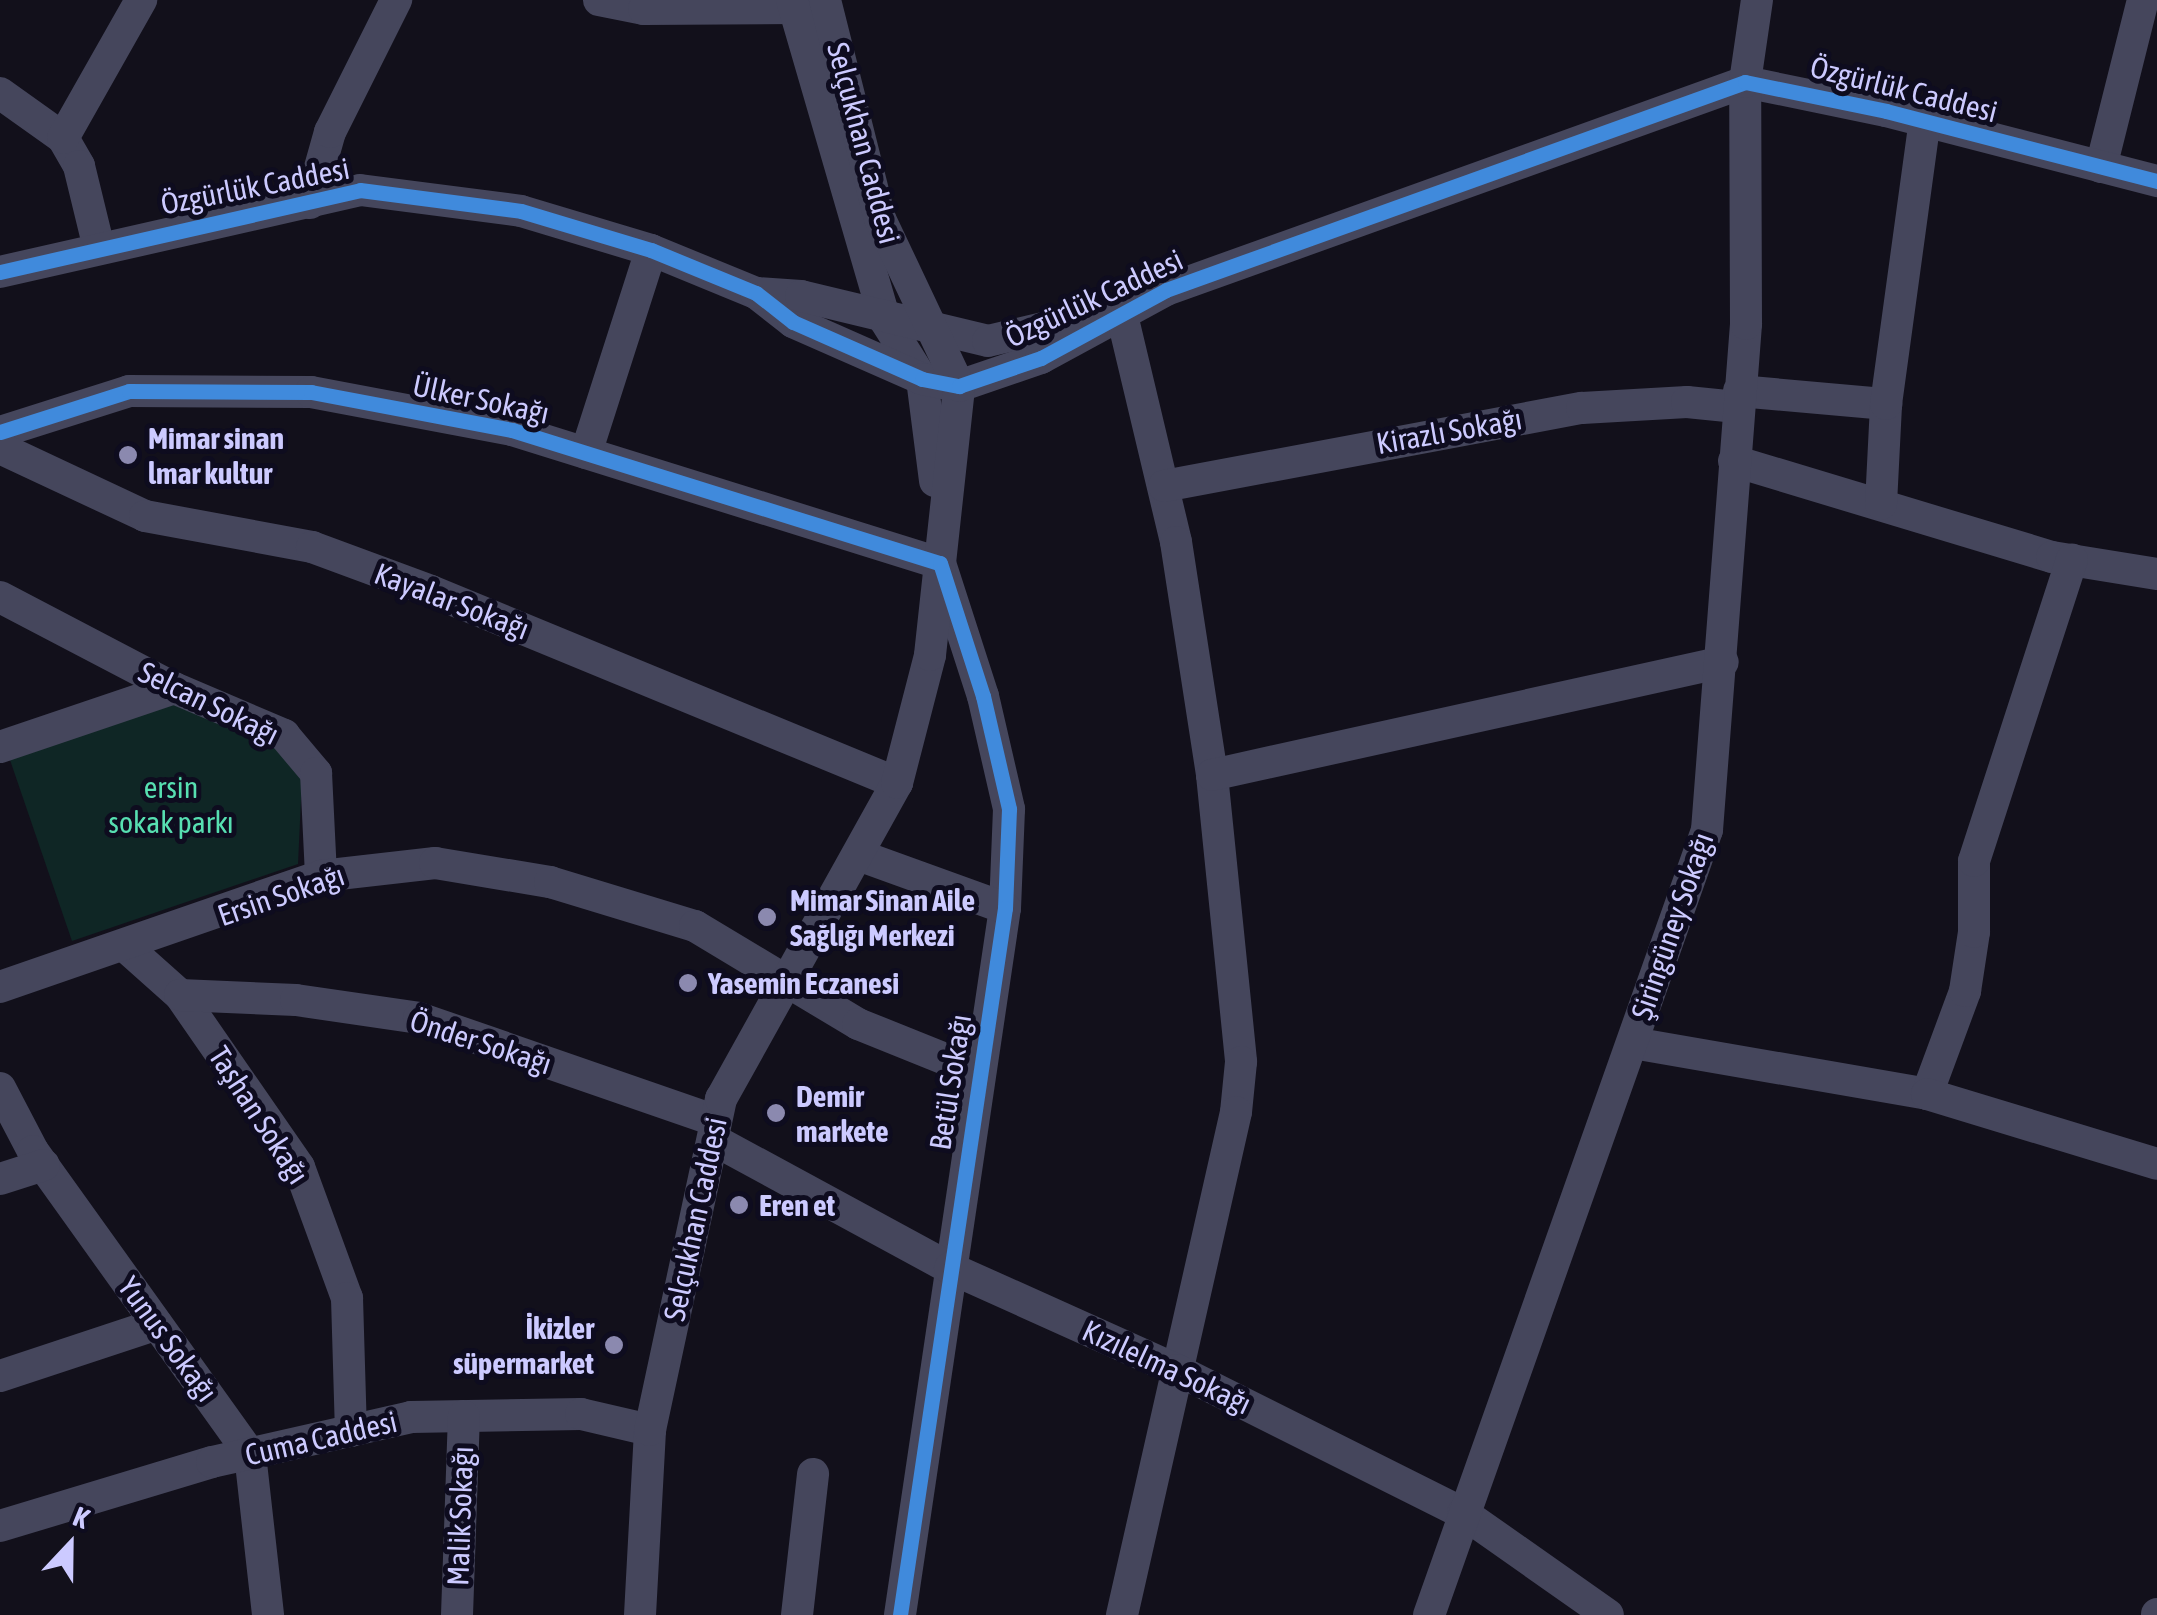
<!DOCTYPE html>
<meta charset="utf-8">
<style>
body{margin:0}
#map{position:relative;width:2157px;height:1615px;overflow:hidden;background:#12101b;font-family:"Asap Condensed",sans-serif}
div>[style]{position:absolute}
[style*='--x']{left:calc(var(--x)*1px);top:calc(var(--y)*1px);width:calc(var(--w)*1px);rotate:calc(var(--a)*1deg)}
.green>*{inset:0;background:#0f2625}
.minor>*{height:32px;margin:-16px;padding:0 16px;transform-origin:16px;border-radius:16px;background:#45465c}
.cycleway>*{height:15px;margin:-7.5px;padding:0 7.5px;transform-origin:7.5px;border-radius:7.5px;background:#408adc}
.dots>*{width:28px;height:28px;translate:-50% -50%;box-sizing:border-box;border:5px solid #0e0c1f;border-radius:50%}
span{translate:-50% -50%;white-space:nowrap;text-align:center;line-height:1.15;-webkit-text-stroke:10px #0e0c1f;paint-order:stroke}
.street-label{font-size:30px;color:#cccaff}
.poi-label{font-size:30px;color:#cccaff;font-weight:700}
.left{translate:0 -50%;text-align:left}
.right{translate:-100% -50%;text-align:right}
.park-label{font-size:30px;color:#57dfb1}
.north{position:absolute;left:20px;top:1495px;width:100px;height:100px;-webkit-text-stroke:8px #0e0c1f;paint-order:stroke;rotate:22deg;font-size:28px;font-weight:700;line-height:40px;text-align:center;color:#cccaff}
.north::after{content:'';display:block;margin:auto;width:35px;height:45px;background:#cccaff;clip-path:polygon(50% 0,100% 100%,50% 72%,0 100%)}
</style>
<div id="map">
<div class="green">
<i style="clip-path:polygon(178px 700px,279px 746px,302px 778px,298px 864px,72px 941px,9px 757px)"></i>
</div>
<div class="minor">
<i style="--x:599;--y:0;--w:46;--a:11.3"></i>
<i style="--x:644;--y:9;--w:151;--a:-0.4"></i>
<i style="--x:792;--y:0;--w:333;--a:73.8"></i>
<i style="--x:885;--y:320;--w:70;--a:57.9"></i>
<i style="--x:922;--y:379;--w:103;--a:82.7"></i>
<i style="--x:0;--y:93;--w:77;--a:35.5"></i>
<i style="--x:63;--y:138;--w:32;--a:60"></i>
<i style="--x:79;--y:166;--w:84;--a:76.3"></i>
<i style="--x:63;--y:138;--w:159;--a:-60.5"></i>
<i style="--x:2101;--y:167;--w:172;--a:-75.9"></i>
<i style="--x:310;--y:203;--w:74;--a:-74.3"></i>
<i style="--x:330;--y:132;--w:148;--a:-63.4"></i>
<i style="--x:0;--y:272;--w:369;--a:-12.8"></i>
<i style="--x:360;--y:190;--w:162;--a:7.4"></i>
<i style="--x:521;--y:211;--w:136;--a:16.7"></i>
<i style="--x:651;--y:250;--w:113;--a:22.3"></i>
<i style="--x:756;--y:293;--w:47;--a:38.1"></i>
<i style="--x:793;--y:322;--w:141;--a:23.8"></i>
<i style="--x:922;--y:379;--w:38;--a:11"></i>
<i style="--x:959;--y:386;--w:87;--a:-18.9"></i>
<i style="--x:1041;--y:358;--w:142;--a:-28.5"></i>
<i style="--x:1166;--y:290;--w:615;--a:-19.76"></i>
<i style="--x:1745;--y:82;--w:144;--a:11.6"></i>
<i style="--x:1886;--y:111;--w:280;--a:14.5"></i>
<i style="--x:756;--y:293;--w:45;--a:3.8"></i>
<i style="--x:801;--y:296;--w:192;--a:13.5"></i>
<i style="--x:988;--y:341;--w:113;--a:-13.3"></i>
<i style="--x:1121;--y:311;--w:237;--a:76.6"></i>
<i style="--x:1176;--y:542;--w:236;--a:81.2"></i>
<i style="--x:1212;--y:775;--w:288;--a:84.2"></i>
<i style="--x:1241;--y:1062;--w:50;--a:95.7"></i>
<i style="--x:1236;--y:1112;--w:516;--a:102.77"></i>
<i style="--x:1739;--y:391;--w:148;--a:5.1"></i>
<i style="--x:0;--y:432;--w:135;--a:-17.6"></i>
<i style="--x:129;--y:391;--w:182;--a:0.3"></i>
<i style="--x:311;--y:392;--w:205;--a:10.7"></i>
<i style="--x:512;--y:430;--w:448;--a:17.3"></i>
<i style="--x:940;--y:563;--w:140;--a:72.1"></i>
<i style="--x:983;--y:696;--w:116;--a:77"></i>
<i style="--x:1009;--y:809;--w:99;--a:92.3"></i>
<i style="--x:1005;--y:908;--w:715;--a:98.45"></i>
<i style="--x:0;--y:448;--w:160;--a:25.1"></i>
<i style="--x:145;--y:516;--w:170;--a:10.5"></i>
<i style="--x:312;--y:547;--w:127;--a:20.3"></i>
<i style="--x:431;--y:591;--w:504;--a:22.39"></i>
<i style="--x:586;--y:453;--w:213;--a:-72.2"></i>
<i style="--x:1734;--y:461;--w:332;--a:16.8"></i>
<i style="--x:2052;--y:557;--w:106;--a:9.2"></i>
<i style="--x:1164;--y:486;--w:425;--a:-10.6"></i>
<i style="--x:1582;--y:408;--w:105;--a:-3.3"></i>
<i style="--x:1687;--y:402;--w:50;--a:5.7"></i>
<i style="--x:1881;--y:504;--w:100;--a:-87.1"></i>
<i style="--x:1886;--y:404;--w:286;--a:-82.2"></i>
<i style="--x:0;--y:597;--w:196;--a:27.6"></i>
<i style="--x:174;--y:688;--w:120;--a:23.1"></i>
<i style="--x:284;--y:735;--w:50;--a:49.9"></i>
<i style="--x:316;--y:773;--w:103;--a:87.2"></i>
<i style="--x:0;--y:747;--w:184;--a:-18.7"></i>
<i style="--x:1212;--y:775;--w:523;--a:-12.47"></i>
<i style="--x:861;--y:856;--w:153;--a:19.9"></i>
<i style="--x:125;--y:946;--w:74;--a:41.7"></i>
<i style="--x:180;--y:995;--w:209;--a:55.3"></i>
<i style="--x:299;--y:1167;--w:140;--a:69.9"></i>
<i style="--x:347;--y:1298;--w:133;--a:88.3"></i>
<i style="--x:0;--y:987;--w:340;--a:-19.1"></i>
<i style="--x:321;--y:876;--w:115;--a:-6.5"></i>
<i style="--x:435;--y:863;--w:117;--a:9.4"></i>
<i style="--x:550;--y:882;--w:152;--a:16.9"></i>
<i style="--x:695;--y:926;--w:190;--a:31"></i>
<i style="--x:858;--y:1024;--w:131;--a:21.9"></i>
<i style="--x:180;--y:995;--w:116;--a:2.5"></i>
<i style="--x:296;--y:1000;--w:124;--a:8.3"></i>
<i style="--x:419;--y:1018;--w:314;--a:19.1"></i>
<i style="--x:1633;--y:1043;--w:298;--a:9.8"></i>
<i style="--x:1927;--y:1094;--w:110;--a:-69.7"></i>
<i style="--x:1965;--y:991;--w:60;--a:-81.3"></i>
<i style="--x:1974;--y:932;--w:71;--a:-90"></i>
<i style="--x:1974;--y:861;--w:317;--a:-72"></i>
<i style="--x:0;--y:1088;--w:71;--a:62.4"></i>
<i style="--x:33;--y:1151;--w:373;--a:54.4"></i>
<i style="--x:250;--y:1454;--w:162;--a:83.6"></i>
<i style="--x:1927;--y:1094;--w:240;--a:16.9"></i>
<i style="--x:714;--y:1140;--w:268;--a:28.5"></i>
<i style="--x:950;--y:1268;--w:249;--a:24.2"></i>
<i style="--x:1177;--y:1370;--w:320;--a:26.6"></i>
<i style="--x:1463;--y:1513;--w:177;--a:35.1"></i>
<i style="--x:0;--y:1179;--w:46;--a:-17.7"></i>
<i style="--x:0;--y:1376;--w:165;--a:-18.3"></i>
<i style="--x:0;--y:1526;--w:221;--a:-16.8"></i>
<i style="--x:212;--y:1462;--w:204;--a:-12.7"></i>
<i style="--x:411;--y:1417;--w:170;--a:-1"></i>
<i style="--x:581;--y:1414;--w:71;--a:13.1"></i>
<i style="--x:457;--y:1615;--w:199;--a:-88"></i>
<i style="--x:640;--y:1615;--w:185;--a:-86.9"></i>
<i style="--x:650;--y:1430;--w:339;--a:-77.9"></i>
<i style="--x:721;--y:1099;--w:362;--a:-60.9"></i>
<i style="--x:897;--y:783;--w:132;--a:-75.5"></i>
<i style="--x:930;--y:655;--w:271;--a:-83.8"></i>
<i style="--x:959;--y:386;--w:185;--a:-115.3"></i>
<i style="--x:880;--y:219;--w:226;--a:-104.1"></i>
<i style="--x:797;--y:1615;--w:142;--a:-83.5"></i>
<i style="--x:1429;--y:1615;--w:833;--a:-70.5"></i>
<i style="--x:1707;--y:830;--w:508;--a:-85.59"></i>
<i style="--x:1746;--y:324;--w:242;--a:-90.2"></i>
<i style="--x:1745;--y:82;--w:83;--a:-81.7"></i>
<i style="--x:2157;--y:1615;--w:1;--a:-90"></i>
</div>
<div class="cycleway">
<i style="--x:0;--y:272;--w:369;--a:-12.8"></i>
<i style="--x:360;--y:190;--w:162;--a:7.4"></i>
<i style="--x:521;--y:211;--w:136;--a:16.7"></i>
<i style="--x:651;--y:250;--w:113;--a:22.3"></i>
<i style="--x:756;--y:293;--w:47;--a:38.1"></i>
<i style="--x:793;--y:322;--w:141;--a:23.8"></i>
<i style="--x:922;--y:379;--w:38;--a:11"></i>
<i style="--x:959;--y:386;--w:87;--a:-18.9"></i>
<i style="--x:1041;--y:358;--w:142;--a:-28.5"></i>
<i style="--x:1166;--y:290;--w:615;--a:-19.76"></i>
<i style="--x:1745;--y:82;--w:144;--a:11.6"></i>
<i style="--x:1886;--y:111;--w:280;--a:14.5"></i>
<i style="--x:0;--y:432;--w:135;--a:-17.6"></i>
<i style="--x:129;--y:391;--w:182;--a:0.3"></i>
<i style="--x:311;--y:392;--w:205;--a:10.7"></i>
<i style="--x:512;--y:430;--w:448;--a:17.3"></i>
<i style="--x:940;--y:563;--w:140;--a:72.1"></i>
<i style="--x:983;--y:696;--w:116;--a:77"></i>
<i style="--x:1009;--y:809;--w:99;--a:92.3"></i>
<i style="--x:1005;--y:908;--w:715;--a:98.45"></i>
</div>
<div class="dots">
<i style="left:128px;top:455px;background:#8b89af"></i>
<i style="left:767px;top:917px;background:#8b89af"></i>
<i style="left:688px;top:983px;background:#8b89af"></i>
<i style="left:776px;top:1113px;background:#8b89af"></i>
<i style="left:739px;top:1205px;background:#8b89af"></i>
<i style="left:614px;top:1345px;background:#8b89af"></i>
</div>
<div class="street-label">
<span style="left:1904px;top:89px;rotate:14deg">Özgürlük Caddesi</span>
<span style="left:864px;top:143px;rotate:75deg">Selçukhan Caddesi</span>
<span style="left:255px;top:186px;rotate:-11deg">Özgürlük Caddesi</span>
<span style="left:1094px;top:298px;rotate:-25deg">Özgürlük Caddesi</span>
<span style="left:481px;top:399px;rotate:12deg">Ülker Sokağı</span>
<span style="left:1449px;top:431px;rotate:-10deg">Kirazlı Sokağı</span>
<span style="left:452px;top:601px;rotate:21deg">Kayalar Sokağı</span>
<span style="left:209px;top:703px;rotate:26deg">Selcan Sokağı</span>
<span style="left:281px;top:895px;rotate:-19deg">Ersin Sokağı</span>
<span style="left:1672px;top:926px;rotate:-71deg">Şiringüney Sokağı</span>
<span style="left:481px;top:1042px;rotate:18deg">Önder Sokağı</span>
<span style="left:950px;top:1082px;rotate:-81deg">Betül Sokağı</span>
<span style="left:259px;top:1115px;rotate:57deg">Taşhan Sokağı</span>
<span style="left:695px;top:1219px;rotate:-78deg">Selçukhan Caddesi</span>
<span style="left:168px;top:1339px;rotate:54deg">Yunus Sokağı</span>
<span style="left:1167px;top:1367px;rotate:25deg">Kızılelma Sokağı</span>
<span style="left:321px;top:1438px;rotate:-13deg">Cuma Caddesi</span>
<span style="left:460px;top:1516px;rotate:-88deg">Malik Sokağı</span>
</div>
<div class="poi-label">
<span class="left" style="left:148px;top:455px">Mimar sinan<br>lmar kultur</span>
<span class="left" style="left:790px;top:917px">Mimar Sinan Aile<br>Sağlığı Merkezi</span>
<span class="left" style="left:708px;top:983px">Yasemin Eczanesi</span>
<span class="left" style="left:796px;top:1113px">Demir<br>markete</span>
<span class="left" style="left:759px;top:1205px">Eren et</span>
<span class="right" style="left:594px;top:1345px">İkizler<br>süpermarket</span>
</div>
<div class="park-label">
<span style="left:171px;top:804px">ersin<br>sokak parkı</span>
</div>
<div class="north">K</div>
</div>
